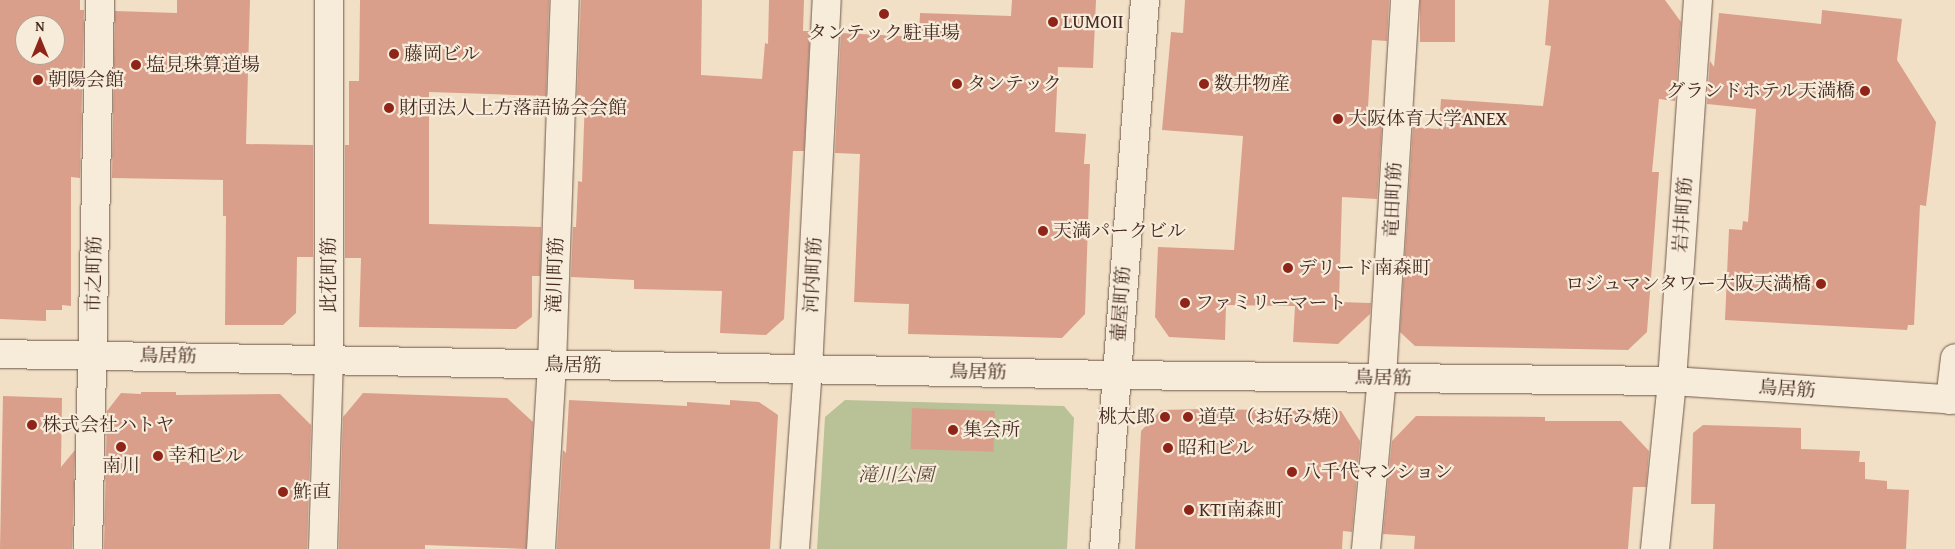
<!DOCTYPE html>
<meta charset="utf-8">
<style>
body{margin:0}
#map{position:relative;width:1955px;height:549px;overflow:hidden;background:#f2e0c6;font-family:"Gentium Book Plus","Noto Serif JP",serif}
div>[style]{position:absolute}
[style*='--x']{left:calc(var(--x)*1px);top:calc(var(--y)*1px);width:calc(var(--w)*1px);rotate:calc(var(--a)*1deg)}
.green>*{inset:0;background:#b9c296}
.building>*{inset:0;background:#da9f8b;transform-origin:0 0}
.roads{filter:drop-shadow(0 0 1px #70584b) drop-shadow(0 0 1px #70584b)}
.minor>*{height:28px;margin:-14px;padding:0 14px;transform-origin:14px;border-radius:14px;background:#f7ebda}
.dots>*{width:14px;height:14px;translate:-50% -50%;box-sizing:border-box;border:2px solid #f7ebda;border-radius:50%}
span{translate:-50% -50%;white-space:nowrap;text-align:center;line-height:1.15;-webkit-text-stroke:4.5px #f7ebda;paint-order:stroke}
.poi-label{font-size:19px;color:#452b22}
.left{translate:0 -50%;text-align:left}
.right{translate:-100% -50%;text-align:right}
.street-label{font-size:19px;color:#452b22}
.park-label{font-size:19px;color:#5c4939;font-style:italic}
.north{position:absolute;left:15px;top:15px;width:50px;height:50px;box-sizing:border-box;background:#f7ebda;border:1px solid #b09e90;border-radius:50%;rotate:0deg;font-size:14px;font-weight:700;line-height:20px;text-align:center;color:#452b22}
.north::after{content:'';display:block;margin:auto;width:18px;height:22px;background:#8f2418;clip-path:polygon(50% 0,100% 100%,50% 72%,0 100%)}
</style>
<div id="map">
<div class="green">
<i style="clip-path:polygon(845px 400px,1064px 406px,1074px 418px,1067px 549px,817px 549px,825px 417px)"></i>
</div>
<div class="building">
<i style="clip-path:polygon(evenodd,0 0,80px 0,80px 10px,84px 10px,80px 178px,71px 177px,71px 306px,62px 305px,62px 310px,46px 310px,46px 321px,0 319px,0 0,25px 25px,55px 25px,55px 55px,25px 55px,25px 25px)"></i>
<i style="clip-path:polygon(177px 0,250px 0,246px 144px,313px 145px,313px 257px,297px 257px,296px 313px,283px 325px,225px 325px,226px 216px,223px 216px,223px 180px,112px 178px,115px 11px,177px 13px)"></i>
<i style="clip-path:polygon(360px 0,549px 0,546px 96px,429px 92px,429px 224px,541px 227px,540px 276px,532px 276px,532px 317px,516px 329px,359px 327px,361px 258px,345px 258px,345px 145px,349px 145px,349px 81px,359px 81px)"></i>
<i style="clip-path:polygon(581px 0,702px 0,701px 75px,762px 79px,765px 43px,768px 44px,769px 0,804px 0,803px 31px,810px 31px,804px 151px,793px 151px,784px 319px,766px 335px,720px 333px,722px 291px,634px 289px,634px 280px,571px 277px,573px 227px,576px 227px,578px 181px,582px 182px,585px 97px,577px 97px)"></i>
<i style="clip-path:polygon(1012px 0,1096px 0,1093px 68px,1058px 67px,1055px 132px,1086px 134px,1084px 164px,1090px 164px,1085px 314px,1062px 338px,908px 334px,909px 304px,854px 302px,860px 154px,835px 153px,841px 33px,919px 37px,920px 13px,1011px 16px)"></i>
<i style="clip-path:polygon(1185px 0,1389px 0,1387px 41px,1372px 40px,1367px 124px,1382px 125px,1377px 199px,1342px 197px,1339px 302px,1371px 303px,1370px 314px,1338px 344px,1293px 342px,1295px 306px,1226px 305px,1225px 340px,1169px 337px,1155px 317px,1158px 247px,1234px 250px,1243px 136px,1162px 130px,1171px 32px,1183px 33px)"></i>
<i style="left:1420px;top:0;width:35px;height:42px"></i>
<i style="clip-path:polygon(1549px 0,1665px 0,1681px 22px,1675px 101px,1659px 99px,1652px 172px,1659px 172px,1647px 332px,1628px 350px,1415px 346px,1400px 332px,1413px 127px,1439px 129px,1441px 99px,1543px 106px,1551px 46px,1545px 45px)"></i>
<i style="clip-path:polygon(1822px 10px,1902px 19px,1897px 60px,1936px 122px,1926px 206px,1920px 205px,1914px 325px,1908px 325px,1907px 330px,1725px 320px,1729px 229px,1742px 230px,1743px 221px,1748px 222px,1756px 109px,1707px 104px,1710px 61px,1714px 67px,1719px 13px,1821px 24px)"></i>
<i style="clip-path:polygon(141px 392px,176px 392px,176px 395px,280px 394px,311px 425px,307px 549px,104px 549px,107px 411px,121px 393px,141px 394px)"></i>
<i style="clip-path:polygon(363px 393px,507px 398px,533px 422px,526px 549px,425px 545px,425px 549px,339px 549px,343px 417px)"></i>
<i style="clip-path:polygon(3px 396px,62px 398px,61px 467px,75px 450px,72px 549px,0 549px)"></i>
<i style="clip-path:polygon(569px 400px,687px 406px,687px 402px,730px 405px,730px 400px,759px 402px,778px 415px,770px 549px,557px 549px,563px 450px,566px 453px)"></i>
<i style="left:912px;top:408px;width:83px;height:41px;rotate:2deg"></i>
<i style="clip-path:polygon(1202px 409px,1341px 411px,1360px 441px,1352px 532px,1343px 531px,1342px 549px,1135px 549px,1141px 431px,1161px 410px)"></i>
<i style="clip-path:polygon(1416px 416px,1545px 417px,1545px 421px,1621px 421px,1649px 451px,1646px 487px,1633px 487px,1628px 549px,1414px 549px,1415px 536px,1383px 534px,1392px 441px)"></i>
<i style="clip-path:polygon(1703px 425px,1801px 428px,1801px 449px,1860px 451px,1859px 462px,1865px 462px,1865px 479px,1887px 481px,1887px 489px,1909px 490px,1906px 549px,1713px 549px,1715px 504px,1691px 504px,1693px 433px)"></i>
</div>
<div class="roads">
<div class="minor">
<i style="--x:0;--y:354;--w:1116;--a:1.08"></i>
<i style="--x:1116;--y:375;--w:556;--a:0.62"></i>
<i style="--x:1672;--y:381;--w:284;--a:3.8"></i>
<i style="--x:1950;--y:400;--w:42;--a:-83.2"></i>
<i style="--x:88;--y:549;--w:549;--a:-88.75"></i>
<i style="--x:323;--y:549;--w:190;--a:-88.2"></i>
<i style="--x:329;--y:359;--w:359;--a:-90"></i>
<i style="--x:541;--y:549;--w:185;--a:-86.6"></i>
<i style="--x:552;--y:364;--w:364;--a:-88"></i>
<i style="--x:795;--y:549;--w:180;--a:-85.9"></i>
<i style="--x:808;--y:369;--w:369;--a:-87.1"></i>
<i style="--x:1104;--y:549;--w:551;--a:-85.73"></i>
<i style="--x:1366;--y:549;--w:173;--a:-84.7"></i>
<i style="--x:1382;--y:377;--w:378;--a:-86.5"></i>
<i style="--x:1655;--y:549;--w:169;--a:-84.2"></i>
<i style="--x:1672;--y:381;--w:382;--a:-86.1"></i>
</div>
</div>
<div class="dots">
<i style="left:884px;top:14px;background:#8f2418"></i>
<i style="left:1053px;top:22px;background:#8f2418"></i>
<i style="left:394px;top:54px;background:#8f2418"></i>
<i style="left:136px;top:65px;background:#8f2418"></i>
<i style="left:38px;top:80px;background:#8f2418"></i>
<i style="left:957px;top:84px;background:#8f2418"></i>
<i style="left:1204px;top:84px;background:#8f2418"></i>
<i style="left:1865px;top:91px;background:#8f2418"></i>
<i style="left:389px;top:108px;background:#8f2418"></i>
<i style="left:1338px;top:119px;background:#8f2418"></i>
<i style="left:1043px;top:231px;background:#8f2418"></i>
<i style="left:1288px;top:268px;background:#8f2418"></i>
<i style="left:1821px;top:284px;background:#8f2418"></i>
<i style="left:1185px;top:303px;background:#8f2418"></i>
<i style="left:1165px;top:417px;background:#8f2418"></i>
<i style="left:1188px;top:417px;background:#8f2418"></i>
<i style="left:32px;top:425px;background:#8f2418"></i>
<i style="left:953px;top:430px;background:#8f2418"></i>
<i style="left:121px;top:447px;background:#8f2418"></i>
<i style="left:1168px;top:448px;background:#8f2418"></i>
<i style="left:158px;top:456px;background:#8f2418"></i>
<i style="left:1292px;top:472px;background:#8f2418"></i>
<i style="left:283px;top:492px;background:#8f2418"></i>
<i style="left:1189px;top:510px;background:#8f2418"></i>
</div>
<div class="poi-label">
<span class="left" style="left:1063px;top:22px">LUMOII</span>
<span style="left:884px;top:33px">タンテック駐車場</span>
<span class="left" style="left:404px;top:54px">藤岡ビル</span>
<span class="left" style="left:146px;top:65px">塩見珠算道場</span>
<span class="left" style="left:48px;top:80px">朝陽会館</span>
<span class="left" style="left:967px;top:84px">タンテック</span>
<span class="left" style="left:1214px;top:84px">数井物産</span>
<span class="right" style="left:1855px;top:91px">グランドホテル天満橋</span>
<span class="left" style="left:399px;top:108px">財団法人上方落語協会会館</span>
<span class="left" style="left:1348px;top:119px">大阪体育大学ANEX</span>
<span class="left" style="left:1053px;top:231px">天満パークビル</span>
<span class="left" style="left:1298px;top:268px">デリード南森町</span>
<span class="right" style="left:1811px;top:284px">ロジュマンタワー大阪天満橋</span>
<span class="left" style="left:1195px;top:303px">ファミリーマート</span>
<span class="right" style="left:1155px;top:417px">桃太郎</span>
<span class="left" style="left:1198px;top:417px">道草（お好み焼）</span>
<span class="left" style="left:42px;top:425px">株式会社ハトヤ</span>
<span class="left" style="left:963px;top:430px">集会所</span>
<span class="left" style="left:1178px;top:448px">昭和ビル</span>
<span class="left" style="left:168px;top:456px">幸和ビル</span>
<span style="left:121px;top:466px">南川</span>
<span class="left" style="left:1302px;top:472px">八千代マンション</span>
<span class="left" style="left:293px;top:492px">鮓直</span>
<span class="left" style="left:1199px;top:510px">KTI南森町</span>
</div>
<div class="street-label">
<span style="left:1393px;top:200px;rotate:-87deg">竜田町筋</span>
<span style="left:1683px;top:215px;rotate:-86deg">岩井町筋</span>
<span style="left:94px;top:274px;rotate:-89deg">市之町筋</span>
<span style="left:329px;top:275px;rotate:-90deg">此花町筋</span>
<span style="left:555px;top:275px;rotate:-88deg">滝川町筋</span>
<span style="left:813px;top:275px;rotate:-87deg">河内町筋</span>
<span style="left:1121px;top:304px;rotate:-86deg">壷屋町筋</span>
<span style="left:168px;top:356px;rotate:1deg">鳥居筋</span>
<span style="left:573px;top:365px;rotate:1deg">鳥居筋</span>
<span style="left:978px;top:372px;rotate:1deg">鳥居筋</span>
<span style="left:1383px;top:378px;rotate:1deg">鳥居筋</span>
<span style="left:1787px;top:389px;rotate:4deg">鳥居筋</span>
</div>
<div class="park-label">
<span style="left:896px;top:475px">滝川公園</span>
</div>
<div class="north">N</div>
</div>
